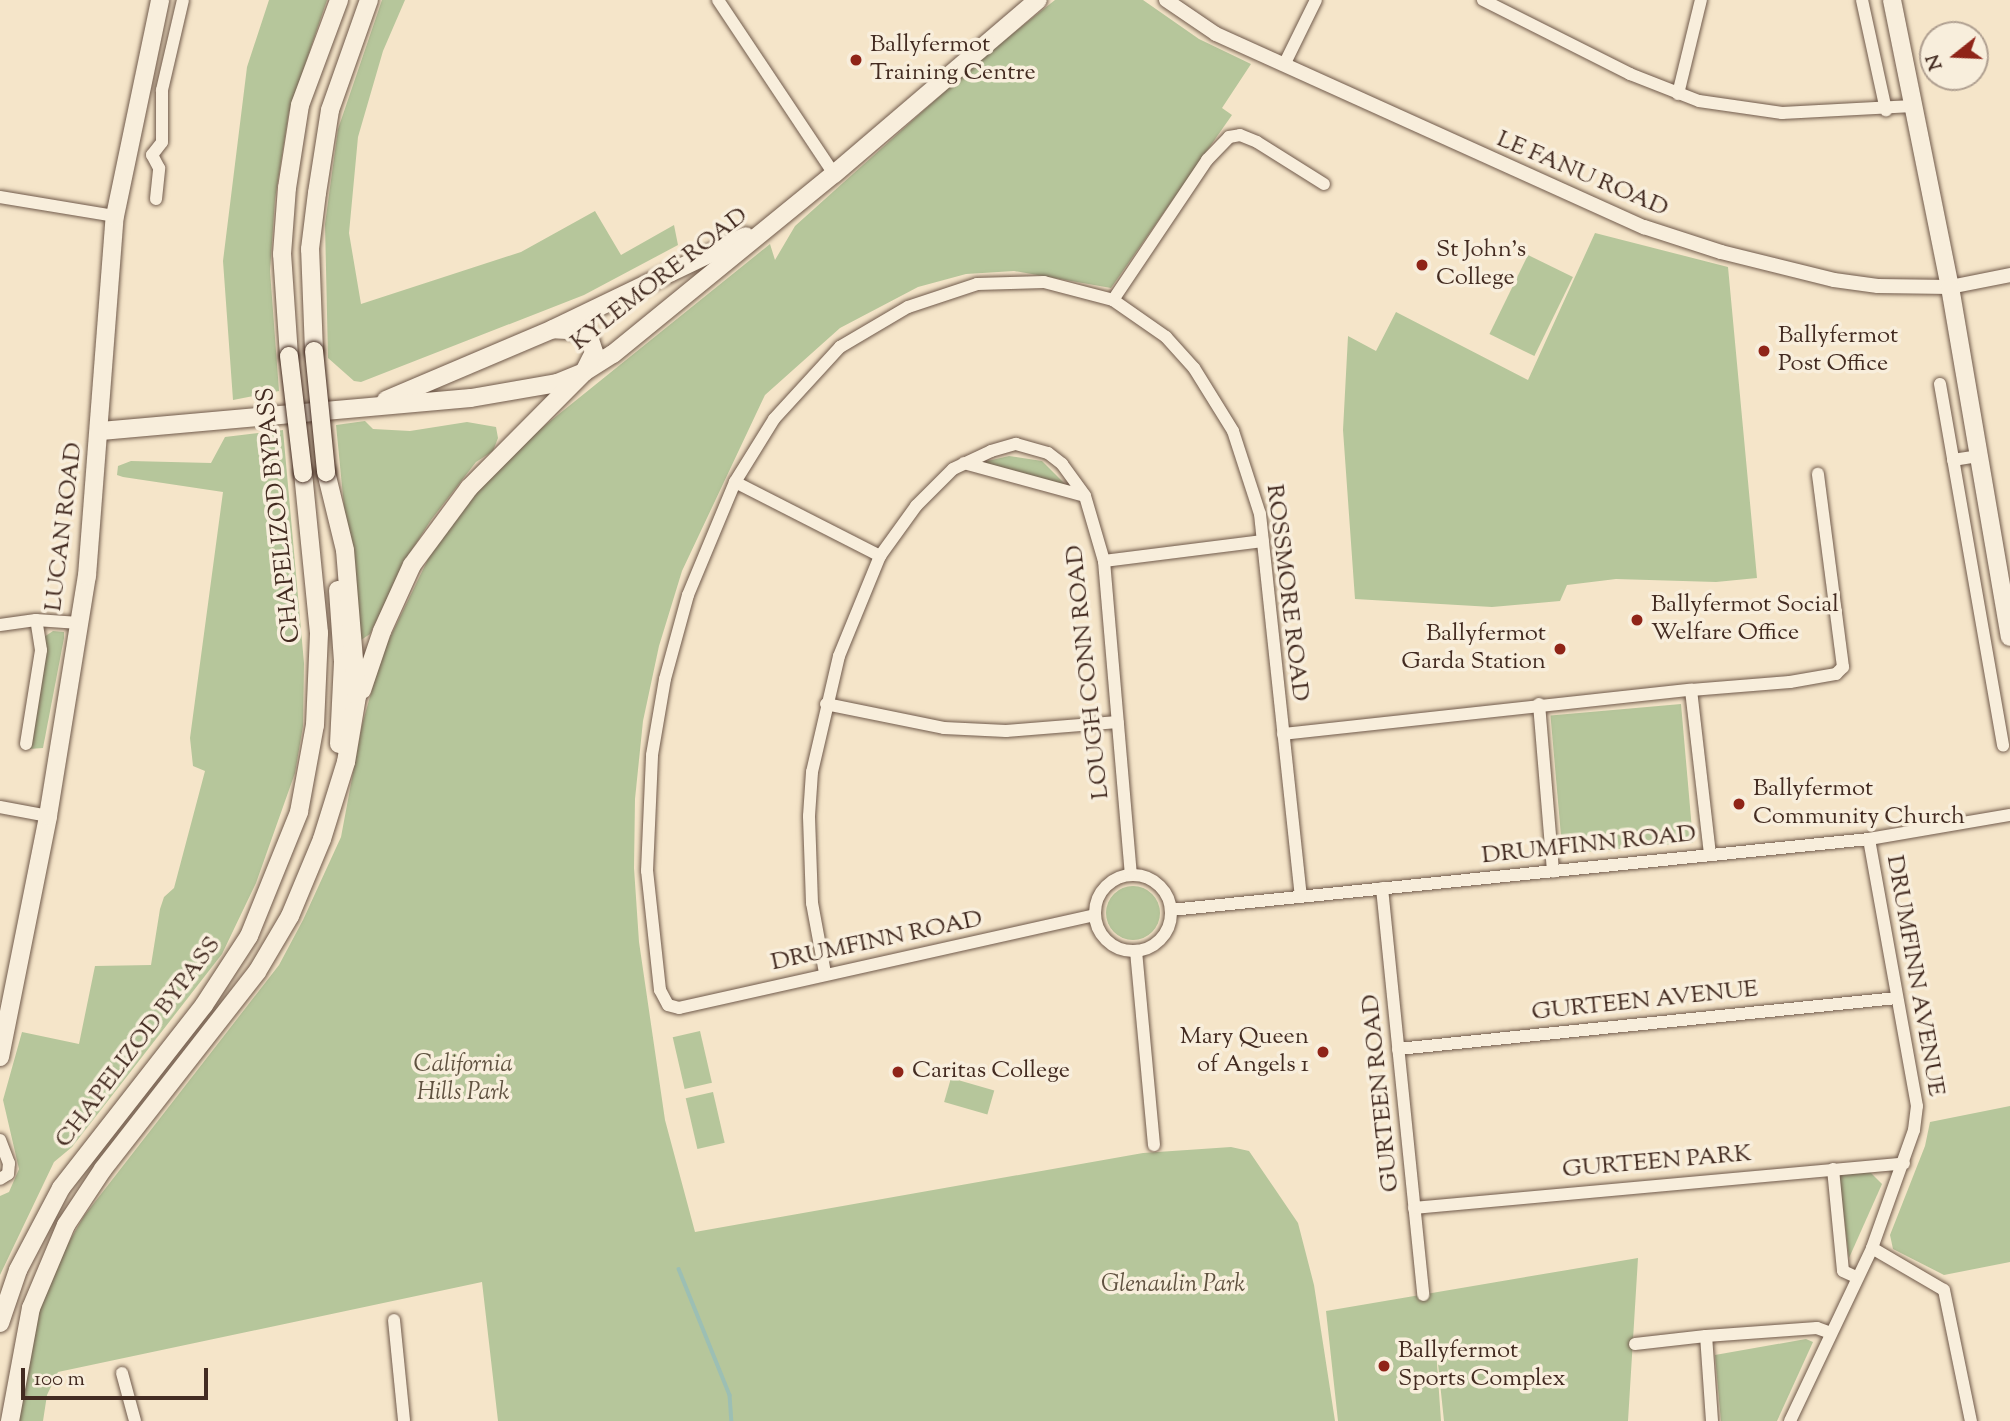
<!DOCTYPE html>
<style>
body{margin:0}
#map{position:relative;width:2010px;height:1421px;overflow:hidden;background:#f5e5c9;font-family:"Sorts Mill Goudy",serif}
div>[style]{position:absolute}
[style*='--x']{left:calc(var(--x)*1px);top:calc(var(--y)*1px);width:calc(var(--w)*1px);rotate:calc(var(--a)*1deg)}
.green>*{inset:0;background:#b6c69b;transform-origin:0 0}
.round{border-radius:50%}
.stream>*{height:3.5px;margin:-1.75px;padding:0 1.75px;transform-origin:1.75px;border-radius:1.75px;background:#9cbfb4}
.roads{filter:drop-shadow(0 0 2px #705a4b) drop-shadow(0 0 2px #705a4b)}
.minor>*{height:12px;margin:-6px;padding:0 6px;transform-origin:6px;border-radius:6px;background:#f8eedc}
.minor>.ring{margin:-6px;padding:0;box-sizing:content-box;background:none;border:12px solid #f8eedc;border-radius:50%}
.tertiary>*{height:14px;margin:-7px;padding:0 7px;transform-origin:7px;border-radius:7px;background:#f8eedc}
.secondary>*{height:18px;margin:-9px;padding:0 9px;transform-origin:9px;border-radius:9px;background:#f8eedc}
.bridges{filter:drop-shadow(0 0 2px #432b21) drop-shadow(0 0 2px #432b21)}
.secondary-bridge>*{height:18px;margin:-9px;padding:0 9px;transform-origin:9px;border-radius:9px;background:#f8eedc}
.dots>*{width:19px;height:19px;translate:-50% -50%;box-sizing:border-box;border:4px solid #f8eedc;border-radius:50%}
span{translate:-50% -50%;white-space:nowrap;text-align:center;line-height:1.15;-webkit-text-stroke:7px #f8eedc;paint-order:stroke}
.poi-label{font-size:24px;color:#432b21}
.left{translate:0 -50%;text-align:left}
.right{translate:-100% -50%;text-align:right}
.street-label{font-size:24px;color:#432b21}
.park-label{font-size:24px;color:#605240;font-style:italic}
.north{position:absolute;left:1919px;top:21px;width:70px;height:70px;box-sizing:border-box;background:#f8eedc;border:2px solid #b0a091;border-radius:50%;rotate:252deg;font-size:19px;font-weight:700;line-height:28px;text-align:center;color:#432b21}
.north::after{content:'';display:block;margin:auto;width:24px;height:32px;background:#8f2418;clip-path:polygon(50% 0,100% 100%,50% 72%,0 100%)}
.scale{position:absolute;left:21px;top:1368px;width:187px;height:32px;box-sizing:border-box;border:4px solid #432b21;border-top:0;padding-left:9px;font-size:21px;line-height:24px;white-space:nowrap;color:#432b21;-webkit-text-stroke:5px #f8eedc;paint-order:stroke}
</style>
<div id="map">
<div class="green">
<i style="clip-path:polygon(269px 0,327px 0,289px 112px,275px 199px,270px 271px,279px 391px,233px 400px,223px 261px,247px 67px)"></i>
<i style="clip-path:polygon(382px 0,405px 0,383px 51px,358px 137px,349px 233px,361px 304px,521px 252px,595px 211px,621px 255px,674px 225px,678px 245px,584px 295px,361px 382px,354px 381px,328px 358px,325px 224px,338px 129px)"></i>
<i style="clip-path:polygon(1055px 0,1143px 0,1199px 39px,1251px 64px,1222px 108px,1232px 115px,1111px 288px,1014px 271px,966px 274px,918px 287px,840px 328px,765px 395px,682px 571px,659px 646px,643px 721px,635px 799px,634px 868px,639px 942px,665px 1120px,695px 1232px,1143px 1153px,1231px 1147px,1249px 1151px,1298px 1223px,1314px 1285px,1335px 1421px,498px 1421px,482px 1282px,58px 1372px,47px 1395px,43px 1421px,16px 1421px,39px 1307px,59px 1259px,84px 1216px,279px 965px,303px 920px,341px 837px,362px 725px,382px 654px,432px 551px,464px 505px,528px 439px,770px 244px,775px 260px,795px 226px,981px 59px)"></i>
<i style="clip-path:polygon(1595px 233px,1728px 267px,1757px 578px,1716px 582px,1616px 579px,1567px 585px,1560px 601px,1492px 607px,1355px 599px,1343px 430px,1348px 336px,1376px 351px,1396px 312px,1528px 380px)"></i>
<i style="left:1528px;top:255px;width:50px;height:88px;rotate:26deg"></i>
<i style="clip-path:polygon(365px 421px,373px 429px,410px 431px,467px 422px,496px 427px,498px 438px,493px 451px,476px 462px,431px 520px,406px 559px,370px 634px,361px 640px,357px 638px,336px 425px)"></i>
<i style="clip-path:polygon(283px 430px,304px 663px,303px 726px,295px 773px,256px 883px,222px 954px,72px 1147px,54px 1162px,0 1275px,0 1196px,9px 1192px,19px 1169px,3px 1100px,22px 1032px,79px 1044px,95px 966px,151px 965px,160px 909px,164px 897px,174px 888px,205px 771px,193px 766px,190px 738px,223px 492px,123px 477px,117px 475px,118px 466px,131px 461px,211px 463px,225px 437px)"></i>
<i style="clip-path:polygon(1009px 456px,1042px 461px,1068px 487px,979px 463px)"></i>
<i style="clip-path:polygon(53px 631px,64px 632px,64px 638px,43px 748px,29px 749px,41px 639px)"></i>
<i style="left:1681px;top:704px;width:139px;height:131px;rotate:85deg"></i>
<i class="round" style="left:1106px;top:886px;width:54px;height:54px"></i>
<i style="left:700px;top:1031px;width:53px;height:28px;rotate:77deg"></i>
<i style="left:951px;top:1078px;width:45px;height:25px;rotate:16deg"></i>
<i style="left:713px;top:1092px;width:52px;height:28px;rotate:77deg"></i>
<i style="clip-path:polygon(2010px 1106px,2010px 1262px,1944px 1275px,1893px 1249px,1890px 1235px,1925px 1146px,1930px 1122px)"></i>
<i style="clip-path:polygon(1870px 1172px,1882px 1184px,1849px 1258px,1839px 1175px)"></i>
<i style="clip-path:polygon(1638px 1258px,1628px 1421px,1444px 1421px,1435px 1335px,1441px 1421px,1338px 1421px,1326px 1311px)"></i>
<i style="clip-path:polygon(1806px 1339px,1813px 1342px,1777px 1421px,1721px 1421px,1715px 1355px)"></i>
</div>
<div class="stream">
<i style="--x:679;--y:1269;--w:136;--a:68"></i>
<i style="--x:730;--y:1395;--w:26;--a:86"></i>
</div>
<div class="roads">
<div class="minor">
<i style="--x:718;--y:0;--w:209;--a:56.3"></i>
<i style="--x:1483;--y:0;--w:165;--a:26.7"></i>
<i style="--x:1630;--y:74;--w:74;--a:21.4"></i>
<i style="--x:1699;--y:101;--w:84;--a:8.2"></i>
<i style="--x:1782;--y:113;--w:131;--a:-3.1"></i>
<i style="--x:1862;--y:0;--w:113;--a:77.7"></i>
<i style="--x:1284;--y:65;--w:72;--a:-63.8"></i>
<i style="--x:1678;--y:94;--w:97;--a:-76.3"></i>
<i style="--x:0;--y:197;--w:117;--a:9.4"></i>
<i style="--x:156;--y:199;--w:31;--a:-84"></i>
<i style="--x:159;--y:168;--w:15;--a:-118"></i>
<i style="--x:152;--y:155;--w:16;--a:-52"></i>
<i style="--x:162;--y:142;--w:52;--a:-90"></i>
<i style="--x:162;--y:90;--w:92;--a:-76.9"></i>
<i style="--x:1113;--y:300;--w:169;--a:-56.1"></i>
<i style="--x:1207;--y:160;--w:32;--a:-46"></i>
<i style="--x:1229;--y:137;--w:11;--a:-10"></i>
<i style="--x:1240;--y:135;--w:18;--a:22"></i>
<i style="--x:1257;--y:142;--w:79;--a:32.1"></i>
<i style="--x:1940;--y:384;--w:367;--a:80.1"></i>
<i style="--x:1953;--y:460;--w:25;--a:-9"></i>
<i style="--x:964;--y:463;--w:125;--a:15.3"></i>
<i style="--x:735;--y:482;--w:163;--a:27"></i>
<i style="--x:1104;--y:561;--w:160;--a:-7.2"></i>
<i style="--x:0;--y:625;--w:36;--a:-8"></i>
<i style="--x:36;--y:620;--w:43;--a:4"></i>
<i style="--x:1691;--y:690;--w:99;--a:-4.6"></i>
<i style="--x:1790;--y:682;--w:47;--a:-9.9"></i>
<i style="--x:1836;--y:674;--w:10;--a:-45"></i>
<i style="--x:1843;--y:667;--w:195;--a:-97.4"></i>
<i style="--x:826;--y:704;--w:120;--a:11.5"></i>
<i style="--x:944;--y:728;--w:62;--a:2.8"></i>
<i style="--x:1006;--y:731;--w:112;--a:-4.6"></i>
<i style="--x:1539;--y:704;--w:168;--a:85.2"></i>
<i style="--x:1283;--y:734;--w:410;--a:-6.2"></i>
<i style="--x:1691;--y:690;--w:166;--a:83.4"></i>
<i style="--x:26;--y:744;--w:95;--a:-80.9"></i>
<i style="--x:41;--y:650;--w:30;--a:-99"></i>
<i style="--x:0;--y:807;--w:49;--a:10.6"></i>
<i class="ring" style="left:1095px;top:875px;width:64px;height:64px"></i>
<i style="--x:1382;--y:888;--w:409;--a:84.2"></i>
<i style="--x:1171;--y:910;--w:702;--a:-5.81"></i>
<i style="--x:1869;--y:839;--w:143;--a:-9.7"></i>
<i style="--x:1095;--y:915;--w:426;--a:167.4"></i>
<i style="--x:679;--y:1008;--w:11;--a:-165"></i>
<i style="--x:668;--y:1005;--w:17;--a:-118"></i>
<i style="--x:660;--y:990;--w:120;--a:-96.2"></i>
<i style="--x:647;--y:871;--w:116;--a:-87.5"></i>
<i style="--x:652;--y:755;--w:77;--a:-80.3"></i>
<i style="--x:665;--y:679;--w:87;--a:-74.7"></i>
<i style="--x:688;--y:595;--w:122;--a:-67.4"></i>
<i style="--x:735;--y:482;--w:74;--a:-58.2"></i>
<i style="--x:774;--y:419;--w:98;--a:-47.5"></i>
<i style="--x:840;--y:347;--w:79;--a:-30.5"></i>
<i style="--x:908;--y:307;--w:73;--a:-18.4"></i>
<i style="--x:977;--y:284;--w:67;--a:-1.7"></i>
<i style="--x:1044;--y:282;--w:71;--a:14.6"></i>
<i style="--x:1113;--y:300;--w:65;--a:34.9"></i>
<i style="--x:1166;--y:337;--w:42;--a:47.9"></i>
<i style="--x:1194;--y:368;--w:74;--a:58.2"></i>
<i style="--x:1233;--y:431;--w:87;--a:72"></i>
<i style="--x:1260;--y:514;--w:384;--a:83.9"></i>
<i style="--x:1136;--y:951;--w:195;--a:84.7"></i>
<i style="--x:825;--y:973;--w:71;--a:-100.5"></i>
<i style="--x:812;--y:903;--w:87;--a:-92"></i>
<i style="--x:809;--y:816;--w:44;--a:-86.1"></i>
<i style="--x:812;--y:772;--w:119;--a:-76.9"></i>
<i style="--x:839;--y:656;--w:108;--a:-67.7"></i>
<i style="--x:880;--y:556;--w:62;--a:-54.2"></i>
<i style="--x:916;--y:506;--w:52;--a:-45"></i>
<i style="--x:953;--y:469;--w:42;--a:-25.3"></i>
<i style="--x:991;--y:451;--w:26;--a:-16"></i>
<i style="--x:1016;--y:444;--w:33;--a:16"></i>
<i style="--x:1048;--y:453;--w:18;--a:38"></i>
<i style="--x:1062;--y:464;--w:39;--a:54"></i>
<i style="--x:1085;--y:496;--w:68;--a:73.7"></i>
<i style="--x:1104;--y:561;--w:315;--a:85.1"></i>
<i style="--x:1398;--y:1049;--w:502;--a:-5.84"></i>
<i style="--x:0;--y:1140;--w:25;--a:69"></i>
<i style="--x:9;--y:1163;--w:11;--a:95"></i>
<i style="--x:8;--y:1174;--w:9;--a:148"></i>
<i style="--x:1833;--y:1169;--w:102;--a:84.4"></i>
<i style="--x:1843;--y:1271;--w:14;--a:25"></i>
<i style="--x:1414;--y:1208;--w:492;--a:-5.2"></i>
<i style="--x:1872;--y:1248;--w:83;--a:30.3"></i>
<i style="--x:1944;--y:1290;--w:134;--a:78.4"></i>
<i style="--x:394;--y:1320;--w:101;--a:84.3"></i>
<i style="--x:1635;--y:1344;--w:71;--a:-6.4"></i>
<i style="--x:122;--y:1373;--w:50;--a:74.8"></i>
<i style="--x:1712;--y:1421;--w:85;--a:-94"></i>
<i style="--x:1706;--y:1336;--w:111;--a:-4.1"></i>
<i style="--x:1817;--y:1328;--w:15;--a:20"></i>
<i style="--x:1790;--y:1421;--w:191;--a:-64.6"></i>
<i style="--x:1872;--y:1248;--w:125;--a:-70.4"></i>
<i style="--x:1914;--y:1130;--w:24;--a:-83"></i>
<i style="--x:1917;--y:1106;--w:271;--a:-100.2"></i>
</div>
<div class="tertiary">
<i style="--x:1166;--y:0;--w:60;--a:34.2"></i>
<i style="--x:1216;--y:34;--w:470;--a:24.3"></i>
<i style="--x:1644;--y:227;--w:81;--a:18"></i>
<i style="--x:1721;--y:252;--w:116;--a:13.9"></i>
<i style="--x:1834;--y:280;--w:44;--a:7.8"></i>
<i style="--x:1878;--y:286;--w:72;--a:0.8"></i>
<i style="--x:1950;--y:287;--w:61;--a:-11.3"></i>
</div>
<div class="secondary">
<i style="--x:1892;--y:0;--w:293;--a:78.6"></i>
<i style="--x:1950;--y:287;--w:355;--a:80.3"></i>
<i style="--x:314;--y:351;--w:102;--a:-92.2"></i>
<i style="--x:310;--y:249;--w:56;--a:-82.9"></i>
<i style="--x:317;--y:193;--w:84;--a:-81.1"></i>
<i style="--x:330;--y:110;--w:117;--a:-70.5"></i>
<i style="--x:289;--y:356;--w:102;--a:-93.9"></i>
<i style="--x:282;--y:254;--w:66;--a:-85.7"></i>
<i style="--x:287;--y:188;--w:84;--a:-81.1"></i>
<i style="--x:300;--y:105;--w:112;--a:-69.6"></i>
<i style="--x:386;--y:400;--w:181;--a:-23"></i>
<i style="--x:553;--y:329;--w:214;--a:-25.7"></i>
<i style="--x:101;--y:431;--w:371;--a:-5.1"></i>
<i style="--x:471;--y:398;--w:87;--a:-9.9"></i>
<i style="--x:557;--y:383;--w:29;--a:-22"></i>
<i style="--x:584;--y:372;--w:34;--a:-32"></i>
<i style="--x:613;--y:354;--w:285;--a:-39.2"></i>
<i style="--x:834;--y:174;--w:268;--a:-40.5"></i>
<i style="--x:338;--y:590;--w:72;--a:86"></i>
<i style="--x:343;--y:662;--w:82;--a:92.8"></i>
<i style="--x:362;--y:690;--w:62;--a:-71.3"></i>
<i style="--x:382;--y:631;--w:72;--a:-65.6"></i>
<i style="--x:412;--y:565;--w:96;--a:-53.5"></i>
<i style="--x:469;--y:488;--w:163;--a:-45.2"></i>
<i style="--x:584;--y:372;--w:22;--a:-63"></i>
<i style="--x:594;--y:352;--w:22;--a:-108"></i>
<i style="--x:587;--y:331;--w:34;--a:-177"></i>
<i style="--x:0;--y:1057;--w:246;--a:-78.7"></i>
<i style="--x:48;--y:816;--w:243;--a:-80.8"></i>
<i style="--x:87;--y:576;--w:361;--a:-85.6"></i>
<i style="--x:115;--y:216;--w:221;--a:-78.2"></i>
<i style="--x:0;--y:1323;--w:56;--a:-71.2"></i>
<i style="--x:18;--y:1270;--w:93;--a:-62.3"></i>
<i style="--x:61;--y:1188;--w:232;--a:-52"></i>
<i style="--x:204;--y:1005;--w:82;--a:-56.9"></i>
<i style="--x:249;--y:936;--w:134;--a:-68"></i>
<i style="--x:299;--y:812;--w:88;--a:-79.6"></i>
<i style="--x:315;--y:725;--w:92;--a:-87.5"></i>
<i style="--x:319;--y:633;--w:161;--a:-95.7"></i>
<i style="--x:10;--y:1421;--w:115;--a:-79.5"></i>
<i style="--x:31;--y:1308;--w:90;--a:-67.1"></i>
<i style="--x:66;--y:1225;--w:67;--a:-56.5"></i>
<i style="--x:103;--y:1169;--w:250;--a:-52"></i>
<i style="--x:257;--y:972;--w:65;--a:-59.5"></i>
<i style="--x:290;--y:916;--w:83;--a:-67.4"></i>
<i style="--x:322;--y:839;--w:81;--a:-72.7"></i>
<i style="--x:346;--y:762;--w:67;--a:-80.5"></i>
<i style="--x:357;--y:696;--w:146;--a:-94.7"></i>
<i style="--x:345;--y:550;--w:80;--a:-103.7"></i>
</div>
</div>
<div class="bridges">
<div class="secondary-bridge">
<i style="--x:314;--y:351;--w:122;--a:84.3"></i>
<i style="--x:289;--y:356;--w:118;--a:83.2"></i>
</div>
</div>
<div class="dots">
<i style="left:856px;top:60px;background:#8f2418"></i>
<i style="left:1422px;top:265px;background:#8f2418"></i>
<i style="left:1764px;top:351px;background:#8f2418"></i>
<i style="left:1637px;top:620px;background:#8f2418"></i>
<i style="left:1560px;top:649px;background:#8f2418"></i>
<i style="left:1739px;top:804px;background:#8f2418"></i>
<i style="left:1323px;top:1052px;background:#8f2418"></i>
<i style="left:898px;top:1072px;background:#8f2418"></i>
<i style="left:1384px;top:1366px;background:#8f2418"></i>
</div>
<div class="poi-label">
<span class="left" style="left:870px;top:60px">Ballyfermot<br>Training Centre</span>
<span class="left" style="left:1436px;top:265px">St John's<br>College</span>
<span class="left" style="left:1778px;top:351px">Ballyfermot<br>Post Office</span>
<span class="left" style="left:1651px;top:620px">Ballyfermot Social<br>Welfare Office</span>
<span class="right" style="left:1546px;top:649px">Ballyfermot<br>Garda Station</span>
<span class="left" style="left:1753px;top:804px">Ballyfermot<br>Community Church</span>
<span class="right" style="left:1309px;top:1052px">Mary Queen<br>of Angels 1</span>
<span class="left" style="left:912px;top:1072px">Caritas College</span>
<span class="left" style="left:1398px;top:1366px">Ballyfermot<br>Sports Complex</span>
</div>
<div class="street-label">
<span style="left:1582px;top:175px;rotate:23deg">LE FANU ROAD</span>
<span style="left:660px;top:280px;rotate:-38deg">KYLEMORE ROAD</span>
<span style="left:280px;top:515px;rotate:-96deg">CHAPELIZOD BYPASS</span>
<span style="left:65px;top:527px;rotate:-83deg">LUCAN ROAD</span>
<span style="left:1286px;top:593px;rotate:83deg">ROSSMORE ROAD</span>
<span style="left:1089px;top:672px;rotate:-96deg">LOUGH CONN ROAD</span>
<span style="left:1589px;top:846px;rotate:-6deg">DRUMFINN ROAD</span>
<span style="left:877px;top:942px;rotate:-12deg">DRUMFINN ROAD</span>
<span style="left:1914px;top:976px;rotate:80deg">DRUMFINN AVENUE</span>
<span style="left:1645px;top:1002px;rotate:-6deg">GURTEEN AVENUE</span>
<span style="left:139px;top:1043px;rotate:-53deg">CHAPELIZOD BYPASS</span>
<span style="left:1382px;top:1093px;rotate:-96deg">GURTEEN ROAD</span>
<span style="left:1657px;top:1163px;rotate:-5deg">GURTEEN PARK</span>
</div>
<div class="park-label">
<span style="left:463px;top:1080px">California<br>Hills Park</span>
<span style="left:1173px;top:1286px">Glenaulin Park</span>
</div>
<div class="north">N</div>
<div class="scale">100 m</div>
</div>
